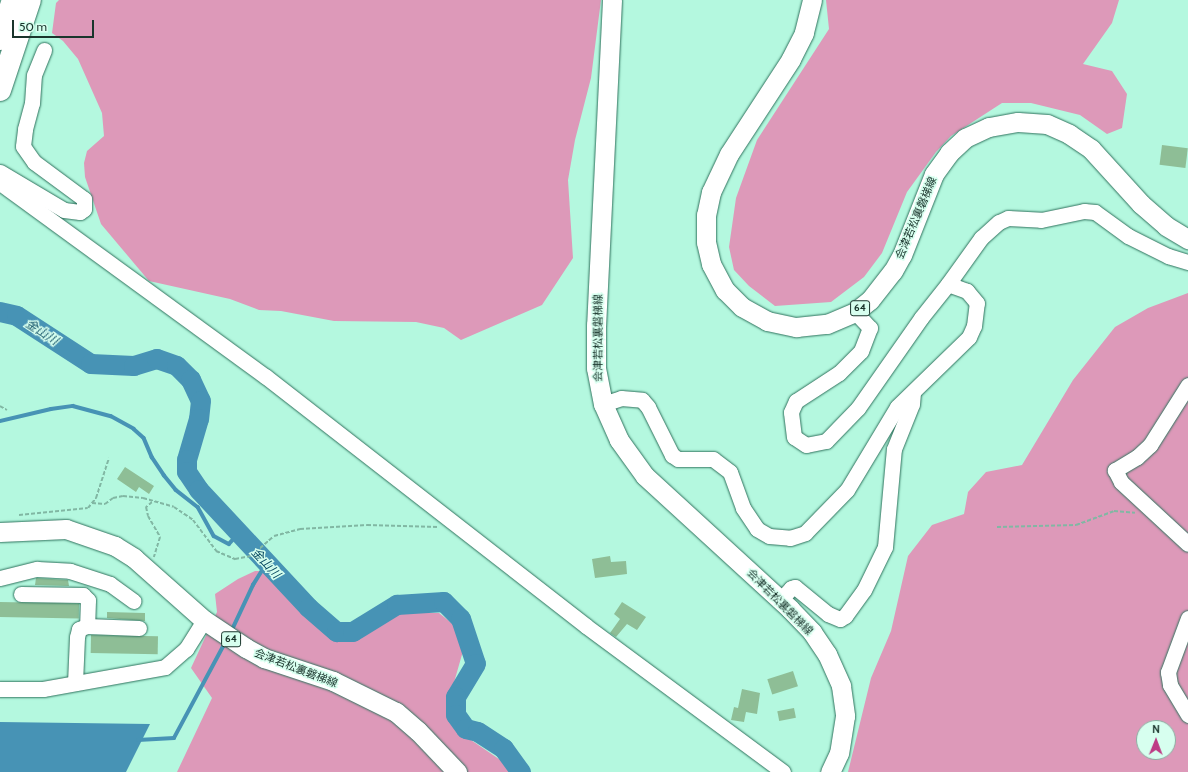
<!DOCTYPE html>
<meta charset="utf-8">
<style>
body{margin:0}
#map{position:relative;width:1188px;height:772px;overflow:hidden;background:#b4f8df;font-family:Cabin,"Noto Sans JP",sans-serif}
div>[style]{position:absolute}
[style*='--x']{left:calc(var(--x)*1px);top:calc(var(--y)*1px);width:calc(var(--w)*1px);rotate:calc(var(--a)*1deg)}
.forest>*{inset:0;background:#dd99b9}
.water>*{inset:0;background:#4793b5}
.stream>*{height:3.5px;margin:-1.75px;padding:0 1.75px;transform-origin:1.75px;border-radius:1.75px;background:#4793b5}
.river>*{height:20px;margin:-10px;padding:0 10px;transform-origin:10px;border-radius:10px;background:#4793b5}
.building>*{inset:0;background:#8ebe96;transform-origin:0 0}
.path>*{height:2px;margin-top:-1px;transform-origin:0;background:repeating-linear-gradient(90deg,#81b7a3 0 4px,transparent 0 6px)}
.roads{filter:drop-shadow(0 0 1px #2f725d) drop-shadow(0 0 1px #2f725d)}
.minor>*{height:15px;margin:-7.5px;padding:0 7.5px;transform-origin:7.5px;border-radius:7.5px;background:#fff}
.major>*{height:19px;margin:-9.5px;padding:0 9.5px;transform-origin:9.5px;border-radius:9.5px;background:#fff}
.highway>*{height:22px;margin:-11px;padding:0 11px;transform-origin:11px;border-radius:11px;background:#fff}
span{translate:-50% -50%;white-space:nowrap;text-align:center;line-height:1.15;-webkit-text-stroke:3px #d7ffef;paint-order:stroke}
.shield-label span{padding:1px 3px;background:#d7ffef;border:1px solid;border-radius:3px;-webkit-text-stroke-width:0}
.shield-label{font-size:10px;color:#1a352c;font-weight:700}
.street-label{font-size:11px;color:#1a352c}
.water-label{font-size:12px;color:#094a62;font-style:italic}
.north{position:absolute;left:1136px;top:720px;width:40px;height:40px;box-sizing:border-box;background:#d7ffef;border:1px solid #8baea1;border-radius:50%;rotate:1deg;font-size:11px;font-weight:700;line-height:16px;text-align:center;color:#1a352c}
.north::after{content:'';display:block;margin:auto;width:14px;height:18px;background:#be3c85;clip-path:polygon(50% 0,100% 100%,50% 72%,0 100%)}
.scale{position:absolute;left:12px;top:20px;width:82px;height:18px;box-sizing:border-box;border:2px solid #1a352c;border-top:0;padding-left:5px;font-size:12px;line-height:14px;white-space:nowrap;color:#1a352c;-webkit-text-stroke:3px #d7ffef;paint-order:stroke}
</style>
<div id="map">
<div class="forest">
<i style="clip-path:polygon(59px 0,601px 0,591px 78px,575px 140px,568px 180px,573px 258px,542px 305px,461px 340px,444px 328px,416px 322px,334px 321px,281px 311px,259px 310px,230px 299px,149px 281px,101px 224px,85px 177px,84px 163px,87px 151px,104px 136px,102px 113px,78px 59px,63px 41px,52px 33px,56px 3px)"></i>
<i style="clip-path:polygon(826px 0,1119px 0,1112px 23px,1083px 64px,1112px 71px,1127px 94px,1122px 128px,1107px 134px,1080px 115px,1031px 103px,1002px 103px,951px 136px,936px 152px,907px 192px,882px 253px,864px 277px,831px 302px,775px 306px,749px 286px,734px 270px,729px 247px,736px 198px,757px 140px,829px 29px)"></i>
<i style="clip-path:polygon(evenodd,1188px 293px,1188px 772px,848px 772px,871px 678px,891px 631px,908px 556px,932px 525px,964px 514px,968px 492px,986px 472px,1022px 465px,1073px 380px,1115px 327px,1148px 308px,1188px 293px,1144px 728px,1168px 728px,1168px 752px,1144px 752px,1144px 728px)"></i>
<i style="clip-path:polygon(255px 571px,267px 571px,283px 583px,318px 623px,347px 634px,366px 633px,386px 615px,395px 612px,414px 608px,425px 613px,439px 613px,454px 625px,463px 651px,453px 686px,452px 714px,468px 738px,518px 772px,177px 772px,212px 698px,191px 668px,217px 612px,215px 594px,238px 579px)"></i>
</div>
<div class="water">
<i style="clip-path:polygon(0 722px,150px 724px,126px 772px,0 772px)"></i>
</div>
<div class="stream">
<i style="--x:0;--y:421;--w:52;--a:-13.2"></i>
<i style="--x:51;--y:409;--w:22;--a:-8"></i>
<i style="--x:73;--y:406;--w:39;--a:15"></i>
<i style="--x:111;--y:416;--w:26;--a:29"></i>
<i style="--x:134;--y:429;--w:13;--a:42"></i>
<i style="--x:144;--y:438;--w:21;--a:67"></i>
<i style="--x:152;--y:457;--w:22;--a:56"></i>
<i style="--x:164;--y:475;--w:19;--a:51"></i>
<i style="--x:176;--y:490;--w:28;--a:38"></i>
<i style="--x:198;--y:507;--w:33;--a:61"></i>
<i style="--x:214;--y:536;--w:17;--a:28"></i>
<i style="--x:229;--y:544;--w:15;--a:-48"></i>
<i style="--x:231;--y:632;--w:52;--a:-64.9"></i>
<i style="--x:253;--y:585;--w:26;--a:-58"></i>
<i style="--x:138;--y:740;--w:36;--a:-3"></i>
<i style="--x:174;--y:738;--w:110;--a:-61.8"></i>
</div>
<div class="river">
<i style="--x:0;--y:312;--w:17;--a:13"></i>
<i style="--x:17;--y:316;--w:88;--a:33"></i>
<i style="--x:91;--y:364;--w:43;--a:2.7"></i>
<i style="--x:134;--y:366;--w:24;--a:-17"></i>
<i style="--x:157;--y:359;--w:21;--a:19"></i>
<i style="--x:177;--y:366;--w:20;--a:45"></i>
<i style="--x:191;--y:380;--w:23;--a:65"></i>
<i style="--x:201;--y:401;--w:18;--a:96"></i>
<i style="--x:199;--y:419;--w:43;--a:106.3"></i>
<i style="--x:187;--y:460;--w:12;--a:90"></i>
<i style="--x:187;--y:472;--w:22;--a:56"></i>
<i style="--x:199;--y:490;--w:161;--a:47"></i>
<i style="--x:309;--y:608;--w:37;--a:41"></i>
<i style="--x:337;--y:632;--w:16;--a:0"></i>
<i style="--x:353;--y:632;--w:52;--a:-31.5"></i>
<i style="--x:397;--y:605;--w:47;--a:-3.7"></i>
<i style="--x:444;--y:602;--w:24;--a:45"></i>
<i style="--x:461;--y:619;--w:47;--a:71.6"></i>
<i style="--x:476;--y:664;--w:39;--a:121"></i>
<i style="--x:456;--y:697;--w:18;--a:90"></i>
<i style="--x:456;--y:715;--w:17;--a:54"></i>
<i style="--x:466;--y:729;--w:12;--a:14"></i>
<i style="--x:478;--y:732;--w:31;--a:33"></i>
<i style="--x:504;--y:749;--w:29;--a:54"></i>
</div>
<div class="building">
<i style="left:1162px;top:145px;width:26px;height:20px;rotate:7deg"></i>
<i style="clip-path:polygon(125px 467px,154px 486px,149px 494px,139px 487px,136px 492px,117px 479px)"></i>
<i style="clip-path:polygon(610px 556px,611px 562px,626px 561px,627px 574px,595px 578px,592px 559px)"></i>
<i style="clip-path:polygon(36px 578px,68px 580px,69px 586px,35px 585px)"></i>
<i style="left:0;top:602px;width:79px;height:15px;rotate:1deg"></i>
<i style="clip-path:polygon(622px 602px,646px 617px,637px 630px,627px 624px,616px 637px,610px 633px,620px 619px,614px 614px)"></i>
<i style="clip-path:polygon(107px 612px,145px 613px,145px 621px,107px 618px)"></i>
<i style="left:91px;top:635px;width:67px;height:18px;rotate:1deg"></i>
<i style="left:793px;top:671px;width:16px;height:27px;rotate:72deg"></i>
<i style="clip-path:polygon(742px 689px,760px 693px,757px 714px,746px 712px,744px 722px,731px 720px,734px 707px,738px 708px)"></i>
<i style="left:794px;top:708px;width:10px;height:17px;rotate:79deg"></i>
</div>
<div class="path">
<i style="--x:0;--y:406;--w:8;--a:30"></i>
<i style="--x:152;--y:502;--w:8;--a:140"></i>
<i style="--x:146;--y:507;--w:9;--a:77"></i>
<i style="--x:148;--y:516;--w:24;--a:60"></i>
<i style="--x:160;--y:537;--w:21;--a:107"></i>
<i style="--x:92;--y:503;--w:13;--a:4"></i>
<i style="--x:105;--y:504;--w:10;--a:-37"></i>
<i style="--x:113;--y:498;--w:10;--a:-11"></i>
<i style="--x:123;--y:496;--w:20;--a:6"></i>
<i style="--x:143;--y:498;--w:32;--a:16"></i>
<i style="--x:174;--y:507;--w:23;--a:34"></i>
<i style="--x:193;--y:520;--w:39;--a:53"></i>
<i style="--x:216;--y:551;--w:21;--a:23"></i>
<i style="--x:235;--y:559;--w:16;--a:-11"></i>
<i style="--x:251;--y:556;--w:30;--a:-41"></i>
<i style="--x:274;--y:536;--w:27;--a:-15"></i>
<i style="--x:300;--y:529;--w:67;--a:-3.4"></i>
<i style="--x:367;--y:525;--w:71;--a:1.6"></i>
<i style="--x:19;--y:515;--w:69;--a:-5.8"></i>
<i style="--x:88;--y:508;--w:13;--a:-51"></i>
<i style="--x:96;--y:498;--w:42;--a:-72"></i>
<i style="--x:997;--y:527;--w:79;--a:-1.5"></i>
<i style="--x:1076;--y:525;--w:40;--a:-20.2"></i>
<i style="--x:1114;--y:511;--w:21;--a:5"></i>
</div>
<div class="roads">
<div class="minor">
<i style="--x:0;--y:172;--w:74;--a:30.7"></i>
<i style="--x:64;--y:210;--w:16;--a:7"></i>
<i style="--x:80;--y:212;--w:5;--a:-37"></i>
<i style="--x:84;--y:209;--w:10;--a:-90"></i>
<i style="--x:84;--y:199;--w:62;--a:-143.5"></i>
<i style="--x:34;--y:162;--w:19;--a:-125"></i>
<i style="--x:23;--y:146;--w:17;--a:-83"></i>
<i style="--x:25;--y:129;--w:27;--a:-75"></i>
<i style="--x:32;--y:103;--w:28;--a:-86"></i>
<i style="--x:34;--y:75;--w:27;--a:-68"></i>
<i style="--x:0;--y:183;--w:328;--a:36.1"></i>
<i style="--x:265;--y:376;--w:407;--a:37.9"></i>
<i style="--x:586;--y:626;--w:245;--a:36.5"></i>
<i style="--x:948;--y:284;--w:57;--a:-54.3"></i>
<i style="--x:981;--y:238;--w:24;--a:-42"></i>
<i style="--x:999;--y:222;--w:10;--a:-24"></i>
<i style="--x:1008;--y:218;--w:33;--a:3"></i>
<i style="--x:1041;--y:220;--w:44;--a:-11.8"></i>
<i style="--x:1084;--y:211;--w:11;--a:5"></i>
<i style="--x:1095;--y:212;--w:41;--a:36"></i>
<i style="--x:1128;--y:236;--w:45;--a:26.6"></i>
<i style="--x:1168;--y:256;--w:21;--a:17"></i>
<i style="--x:1188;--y:385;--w:71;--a:122.3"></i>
<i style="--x:1150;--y:445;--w:18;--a:137"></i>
<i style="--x:1137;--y:457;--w:26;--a:149"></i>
<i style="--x:1115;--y:470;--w:13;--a:63"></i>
<i style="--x:1121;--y:482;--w:91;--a:42.8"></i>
<i style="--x:603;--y:404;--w:19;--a:-18"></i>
<i style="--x:621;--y:398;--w:21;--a:5"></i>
<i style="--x:642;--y:400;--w:9;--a:49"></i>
<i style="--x:648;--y:407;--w:54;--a:63.4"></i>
<i style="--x:672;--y:455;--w:7;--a:34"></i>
<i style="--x:678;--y:459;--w:35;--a:0"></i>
<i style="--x:713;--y:459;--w:21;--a:37"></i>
<i style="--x:730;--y:472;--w:38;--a:70"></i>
<i style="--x:743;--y:508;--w:25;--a:56"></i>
<i style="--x:757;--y:529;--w:14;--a:30"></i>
<i style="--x:769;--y:536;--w:21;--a:5"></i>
<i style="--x:790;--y:538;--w:16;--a:-18"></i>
<i style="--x:805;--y:533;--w:60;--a:-45.7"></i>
<i style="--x:847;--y:490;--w:97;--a:-58.9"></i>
<i style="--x:897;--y:407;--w:100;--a:-44.2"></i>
<i style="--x:969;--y:337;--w:12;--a:-66"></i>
<i style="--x:974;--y:326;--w:23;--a:-83"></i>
<i style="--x:977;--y:303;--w:16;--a:-130"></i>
<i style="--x:967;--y:291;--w:20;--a:-160"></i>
<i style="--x:948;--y:284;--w:43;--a:128.5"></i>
<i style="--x:921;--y:318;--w:110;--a:125"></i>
<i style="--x:858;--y:408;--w:46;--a:134.1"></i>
<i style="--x:826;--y:441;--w:20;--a:169"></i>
<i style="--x:806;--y:445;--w:14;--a:-146"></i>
<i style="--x:794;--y:437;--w:25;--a:-97"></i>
<i style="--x:791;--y:412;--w:12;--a:-66"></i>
<i style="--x:796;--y:401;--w:51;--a:-33.1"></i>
<i style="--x:839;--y:373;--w:31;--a:-45"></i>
<i style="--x:861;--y:351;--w:25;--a:-69"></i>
<i style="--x:870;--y:328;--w:22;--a:-133"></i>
<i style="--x:0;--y:578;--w:38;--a:-14"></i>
<i style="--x:37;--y:569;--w:33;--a:3"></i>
<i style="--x:70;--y:571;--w:42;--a:18"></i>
<i style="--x:110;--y:584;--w:29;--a:36"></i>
<i style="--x:21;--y:594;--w:62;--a:0.9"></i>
<i style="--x:83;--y:595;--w:7;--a:45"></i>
<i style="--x:88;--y:600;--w:26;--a:92"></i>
<i style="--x:780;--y:600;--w:16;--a:-47"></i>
<i style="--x:791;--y:588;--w:4;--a:-14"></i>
<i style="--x:795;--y:587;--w:43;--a:39.3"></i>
<i style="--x:828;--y:614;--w:13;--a:23"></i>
<i style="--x:840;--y:619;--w:6;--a:-31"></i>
<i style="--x:845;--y:616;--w:32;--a:-54"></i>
<i style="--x:864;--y:590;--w:48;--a:-64"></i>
<i style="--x:885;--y:547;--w:98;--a:-84.8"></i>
<i style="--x:894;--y:449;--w:48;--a:-68.2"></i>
<i style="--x:912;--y:404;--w:12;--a:-85"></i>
<i style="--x:1188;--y:618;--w:58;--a:110.3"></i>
<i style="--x:1168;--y:672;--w:13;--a:81"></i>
<i style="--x:1170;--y:685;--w:35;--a:59"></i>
<i style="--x:75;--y:683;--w:46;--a:-87.5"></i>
<i style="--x:77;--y:637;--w:8;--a:-76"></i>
<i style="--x:79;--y:629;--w:9;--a:-21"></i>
<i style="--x:87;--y:626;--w:52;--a:2.2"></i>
<i style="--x:0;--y:689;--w:43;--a:0"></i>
<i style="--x:43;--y:689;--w:124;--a:-10.2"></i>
<i style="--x:165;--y:667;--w:28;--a:-41"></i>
<i style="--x:186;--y:649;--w:34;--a:-58"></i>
</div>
<div class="major">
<i style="--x:612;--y:0;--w:325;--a:92.8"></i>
<i style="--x:596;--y:325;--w:43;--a:90"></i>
<i style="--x:596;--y:368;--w:37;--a:79"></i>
<i style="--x:603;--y:404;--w:39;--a:66"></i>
<i style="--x:619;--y:440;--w:44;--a:54.2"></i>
<i style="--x:645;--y:476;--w:197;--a:42.5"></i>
<i style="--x:790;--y:609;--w:32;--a:46"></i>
<i style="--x:812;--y:632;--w:27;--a:56"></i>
<i style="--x:827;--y:654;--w:35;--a:66"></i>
<i style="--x:841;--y:686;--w:30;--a:82"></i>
<i style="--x:845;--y:716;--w:37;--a:99"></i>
<i style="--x:839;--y:753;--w:21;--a:115"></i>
<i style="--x:812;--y:0;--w:34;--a:104"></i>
<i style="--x:804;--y:33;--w:29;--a:117"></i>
<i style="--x:791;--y:59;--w:113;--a:123.1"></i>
<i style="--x:729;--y:154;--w:42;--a:115.3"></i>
<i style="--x:711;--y:192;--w:24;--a:102"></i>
<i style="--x:706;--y:215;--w:27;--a:90"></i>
<i style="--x:706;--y:242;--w:23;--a:77"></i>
<i style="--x:711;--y:264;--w:30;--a:62"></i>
<i style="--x:725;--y:290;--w:24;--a:45"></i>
<i style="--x:742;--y:307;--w:29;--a:29"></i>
<i style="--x:767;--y:321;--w:30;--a:12"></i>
<i style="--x:796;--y:327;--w:31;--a:-6"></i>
<i style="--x:827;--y:324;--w:30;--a:-23"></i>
<i style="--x:855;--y:312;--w:19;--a:-39"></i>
<i style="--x:870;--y:300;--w:37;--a:-52"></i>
<i style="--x:893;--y:271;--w:18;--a:-61"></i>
<i style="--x:902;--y:255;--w:87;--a:-68.4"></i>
<i style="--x:934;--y:174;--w:26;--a:-54"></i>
<i style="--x:949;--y:153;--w:22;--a:-43"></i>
<i style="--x:965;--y:138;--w:26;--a:-25"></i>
<i style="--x:989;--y:127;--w:29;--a:-10"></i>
<i style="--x:1018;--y:122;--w:29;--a:4"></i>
<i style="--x:1047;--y:124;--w:24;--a:24"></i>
<i style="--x:1069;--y:134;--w:27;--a:34"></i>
<i style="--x:1091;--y:149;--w:74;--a:47.7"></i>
<i style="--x:1141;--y:204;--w:33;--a:41"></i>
<i style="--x:1166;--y:226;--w:26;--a:31"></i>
<i style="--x:0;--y:532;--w:66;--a:-2.6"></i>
<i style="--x:66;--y:529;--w:52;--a:19.1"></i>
<i style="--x:115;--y:546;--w:22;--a:32"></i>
<i style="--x:134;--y:558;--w:94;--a:41.5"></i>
<i style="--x:204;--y:620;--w:50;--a:33.7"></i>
<i style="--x:246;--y:648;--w:21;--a:29"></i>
<i style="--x:264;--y:658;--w:73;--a:18.4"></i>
<i style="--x:333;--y:681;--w:70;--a:26.2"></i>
<i style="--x:396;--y:712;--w:29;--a:41"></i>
<i style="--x:418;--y:731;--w:57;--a:46.4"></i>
</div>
<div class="highway">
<i style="--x:0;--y:39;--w:41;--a:-71.6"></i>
<i style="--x:0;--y:90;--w:95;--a:-71.6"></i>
</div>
</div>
<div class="shield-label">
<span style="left:860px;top:308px">64</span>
<span style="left:231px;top:639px">64</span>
</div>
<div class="street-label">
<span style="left:916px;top:218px;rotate:-67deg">会津若松裏磐梯線</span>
<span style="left:598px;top:338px;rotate:-90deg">会津若松裏磐梯線</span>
<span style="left:780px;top:602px;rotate:45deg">会津若松裏磐梯線</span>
<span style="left:296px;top:668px;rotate:21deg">会津若松裏磐梯線</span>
</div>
<div class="water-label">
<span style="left:42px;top:332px;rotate:33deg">金山川</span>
<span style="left:266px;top:563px;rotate:47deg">金山川</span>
</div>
<div class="north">N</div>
<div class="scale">50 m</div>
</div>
